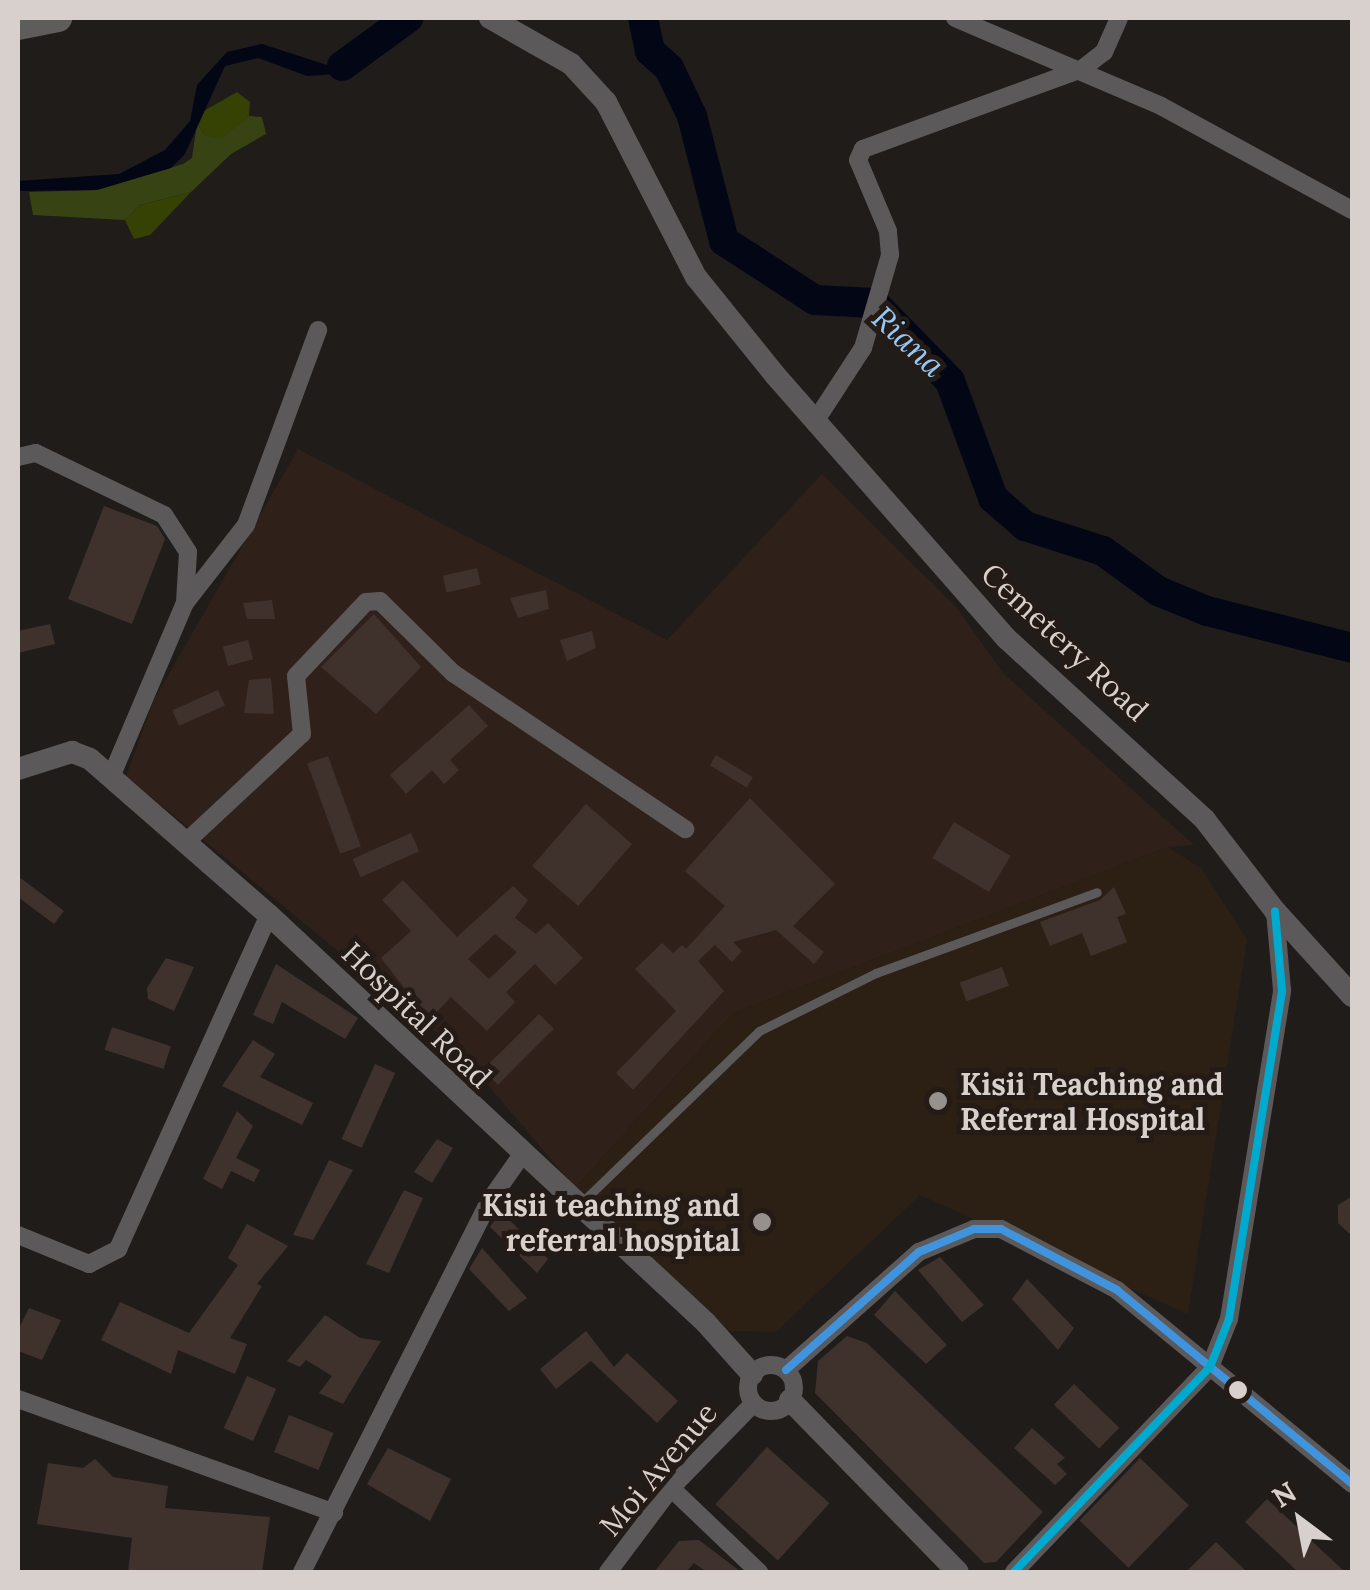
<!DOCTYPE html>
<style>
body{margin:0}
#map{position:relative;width:1370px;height:1590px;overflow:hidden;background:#201c1a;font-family:Lora,serif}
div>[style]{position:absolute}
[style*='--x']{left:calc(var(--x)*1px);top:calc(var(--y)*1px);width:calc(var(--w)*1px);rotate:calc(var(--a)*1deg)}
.built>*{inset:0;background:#2f2019}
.medical>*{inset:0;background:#2c2015}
.green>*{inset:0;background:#384313}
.forest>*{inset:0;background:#364104}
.water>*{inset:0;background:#030715}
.river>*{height:30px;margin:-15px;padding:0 15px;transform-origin:15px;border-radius:15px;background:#030715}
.building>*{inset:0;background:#3f322d;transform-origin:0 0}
.service>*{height:9px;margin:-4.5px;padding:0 4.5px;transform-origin:4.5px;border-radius:4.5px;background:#5c595a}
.minor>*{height:18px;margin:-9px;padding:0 9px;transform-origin:9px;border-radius:9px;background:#5c595a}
.minor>.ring{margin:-9px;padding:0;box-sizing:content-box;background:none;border:18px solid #5c595a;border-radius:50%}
.tertiary>*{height:22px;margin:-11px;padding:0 11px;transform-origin:11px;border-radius:11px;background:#5c595a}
.secondary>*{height:28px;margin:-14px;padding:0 14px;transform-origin:14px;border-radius:14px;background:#5f5d5b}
.bus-1>*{height:8px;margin:-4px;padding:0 4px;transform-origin:4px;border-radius:4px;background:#4094de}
.bus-2>*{height:8px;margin:-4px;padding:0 4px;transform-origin:4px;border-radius:4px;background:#00a9ce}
.dots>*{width:28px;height:28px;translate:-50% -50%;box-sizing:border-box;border:5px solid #241b16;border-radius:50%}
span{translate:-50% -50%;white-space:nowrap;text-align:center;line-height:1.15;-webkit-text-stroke:10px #241b16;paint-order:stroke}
.street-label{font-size:30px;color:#d7d0cd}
.poi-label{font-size:30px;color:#d7d0cd;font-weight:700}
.left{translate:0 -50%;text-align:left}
.right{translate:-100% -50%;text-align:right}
.water-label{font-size:32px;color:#94c8f8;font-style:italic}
.frame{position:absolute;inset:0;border:20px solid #d7d0cd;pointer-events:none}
.north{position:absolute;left:1250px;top:1470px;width:100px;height:100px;-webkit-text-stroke:8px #241b16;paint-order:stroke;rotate:328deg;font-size:28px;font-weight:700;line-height:40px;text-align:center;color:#d7d0cd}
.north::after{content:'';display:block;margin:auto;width:35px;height:45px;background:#d7d0cd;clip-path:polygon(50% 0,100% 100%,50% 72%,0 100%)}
</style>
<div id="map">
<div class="built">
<i style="clip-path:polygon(298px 449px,667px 640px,822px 474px,956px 607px,1004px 674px,1194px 845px,1168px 847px,733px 1013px,575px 1188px,460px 1052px,126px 776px,154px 700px)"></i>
</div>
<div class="medical">
<i style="clip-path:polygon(1168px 847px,1202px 869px,1247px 940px,1188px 1314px,920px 1195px,776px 1332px,719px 1331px,575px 1188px,733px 1013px)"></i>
</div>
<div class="green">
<i style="clip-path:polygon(249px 116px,262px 117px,266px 134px,231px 154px,191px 192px,140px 205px,125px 220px,33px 215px,29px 192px,97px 190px,183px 164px,192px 158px,197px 124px,205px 135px,221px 138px)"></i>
</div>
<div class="forest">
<i style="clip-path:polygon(237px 92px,250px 102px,249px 116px,221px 139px,205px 135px,197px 124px,202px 112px)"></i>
<i style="clip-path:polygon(191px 192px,150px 235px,134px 239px,125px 220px,140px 205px)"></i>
</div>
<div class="water">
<i style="clip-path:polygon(366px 38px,378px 53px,336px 74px,307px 76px,258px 58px,225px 66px,185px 154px,171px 168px,97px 190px,18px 191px,18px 181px,119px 174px,165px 150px,190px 121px,197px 85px,227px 52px,262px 44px,327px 65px)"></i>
</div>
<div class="river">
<i style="--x:643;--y:18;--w:34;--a:78"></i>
<i style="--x:650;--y:51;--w:25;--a:42"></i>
<i style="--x:669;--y:68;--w:53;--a:64.4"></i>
<i style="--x:692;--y:116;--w:129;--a:75.6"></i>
<i style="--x:724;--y:241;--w:108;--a:33"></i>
<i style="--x:815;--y:300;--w:59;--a:2.9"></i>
<i style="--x:874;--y:303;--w:109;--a:45.7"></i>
<i style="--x:950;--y:381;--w:125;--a:69.8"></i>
<i style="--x:993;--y:498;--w:43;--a:41.2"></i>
<i style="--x:1025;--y:526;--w:82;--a:17.8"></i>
<i style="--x:1103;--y:551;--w:68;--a:36"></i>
<i style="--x:1158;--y:591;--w:53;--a:22.2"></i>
<i style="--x:1207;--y:611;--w:150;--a:14.3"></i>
<i style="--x:342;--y:66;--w:82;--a:-36"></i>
</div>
<div class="building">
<i style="clip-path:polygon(104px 506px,157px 526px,165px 539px,132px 624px,68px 599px)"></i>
<i style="left:477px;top:568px;width:17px;height:35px;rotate:77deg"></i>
<i style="clip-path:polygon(546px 590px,549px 609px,518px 618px,510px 598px)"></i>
<i style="clip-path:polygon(272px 600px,275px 619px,247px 619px,243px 603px)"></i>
<i style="clip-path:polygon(374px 614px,421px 667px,376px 714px,321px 667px)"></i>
<i style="clip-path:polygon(50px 624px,55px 644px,18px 653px,18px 631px)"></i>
<i style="clip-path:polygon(592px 631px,596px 648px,567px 661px,560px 640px)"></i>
<i style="left:248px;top:640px;width:20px;height:26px;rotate:75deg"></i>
<i style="clip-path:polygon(271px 678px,274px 714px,244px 713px,249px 680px)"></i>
<i style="left:218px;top:690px;width:17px;height:50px;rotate:66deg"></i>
<i style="clip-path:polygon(469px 705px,488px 726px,450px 760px,459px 770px,444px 784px,432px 770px,406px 794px,390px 775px)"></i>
<i style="left:716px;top:755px;width:43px;height:12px;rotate:31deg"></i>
<i style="left:328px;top:756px;width:96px;height:22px;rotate:70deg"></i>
<i style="clip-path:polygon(750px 798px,835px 884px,793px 926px,824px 952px,814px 964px,776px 930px,733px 942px,742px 951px,732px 962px,715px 945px,698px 961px,724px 991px,633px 1090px,616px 1073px,676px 1011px,635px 969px,662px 943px,673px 953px,682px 945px,686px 949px,725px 906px,685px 871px)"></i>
<i style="left:586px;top:804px;width:61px;height:82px;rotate:41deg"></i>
<i style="left:954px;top:822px;width:66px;height:42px;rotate:31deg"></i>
<i style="left:411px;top:833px;width:20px;height:64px;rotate:66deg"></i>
<i style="clip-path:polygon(18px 876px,64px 911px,54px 924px,18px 897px)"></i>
<i style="clip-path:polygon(evenodd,403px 880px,457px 937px,513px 886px,528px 900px,515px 918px,536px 934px,548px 923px,583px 958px,555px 985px,535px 964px,506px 992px,515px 1002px,487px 1031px,451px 997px,429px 1020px,381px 958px,411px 931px,382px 900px,403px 880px,495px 934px,517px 952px,489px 979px,468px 959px,495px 934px)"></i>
<i style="clip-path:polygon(1114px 887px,1126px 914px,1117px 917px,1127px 942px,1091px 956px,1082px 933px,1050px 946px,1040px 922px,1100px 900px)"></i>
<i style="clip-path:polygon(166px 958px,194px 967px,174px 1011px,148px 999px,147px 988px)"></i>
<i style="clip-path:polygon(276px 964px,358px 1018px,345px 1039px,282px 1002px,273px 1024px,253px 1015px)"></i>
<i style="left:1002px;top:967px;width:20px;height:45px;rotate:70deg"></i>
<i style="left:539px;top:1014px;width:21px;height:79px;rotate:45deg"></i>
<i style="left:112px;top:1027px;width:62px;height:24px;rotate:18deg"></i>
<i style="clip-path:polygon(253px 1040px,275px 1054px,260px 1077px,313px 1103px,302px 1125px,222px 1086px)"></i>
<i style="left:375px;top:1064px;width:22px;height:82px;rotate:24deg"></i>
<i style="clip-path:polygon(237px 1111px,253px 1126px,236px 1158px,260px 1170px,254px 1182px,231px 1171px,222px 1189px,203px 1179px)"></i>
<i style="clip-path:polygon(437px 1139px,453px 1148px,432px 1183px,414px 1172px)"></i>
<i style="clip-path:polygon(329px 1160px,353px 1170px,313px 1240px,293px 1235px)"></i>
<i style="clip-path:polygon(404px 1190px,423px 1198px,389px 1273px,366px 1264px)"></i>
<i style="clip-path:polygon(1352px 1196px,1352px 1236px,1338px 1223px,1338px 1205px)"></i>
<i style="clip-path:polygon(501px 1211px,548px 1259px,537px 1273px,490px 1227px)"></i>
<i style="clip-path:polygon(247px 1224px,288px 1246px,257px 1284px,262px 1286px,230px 1338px,247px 1344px,235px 1374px,178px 1350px,171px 1374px,101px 1340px,120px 1302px,189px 1333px,238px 1265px,228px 1258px)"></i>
<i style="clip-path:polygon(482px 1248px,527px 1298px,509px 1311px,469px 1269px)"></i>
<i style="clip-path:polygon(940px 1257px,984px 1305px,962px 1322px,918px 1270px)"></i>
<i style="clip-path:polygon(1027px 1279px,1074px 1328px,1058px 1350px,1012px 1299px)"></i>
<i style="clip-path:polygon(895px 1291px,947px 1345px,926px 1364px,874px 1315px)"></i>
<i style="clip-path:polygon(29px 1308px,61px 1320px,42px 1360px,18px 1351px,18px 1330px)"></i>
<i style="clip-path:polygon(325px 1315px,360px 1338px,381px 1341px,343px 1404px,319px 1393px,332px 1376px,306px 1360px,300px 1367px,287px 1361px)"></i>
<i style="clip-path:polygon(586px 1331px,614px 1367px,627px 1353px,678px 1401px,657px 1423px,591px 1361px,556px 1389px,540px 1369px)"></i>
<i style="clip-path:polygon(847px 1336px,867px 1343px,1043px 1512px,996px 1562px,984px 1563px,815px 1393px,818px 1361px)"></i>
<i style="left:247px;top:1376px;width:32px;height:57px;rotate:24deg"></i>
<i style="left:1074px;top:1384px;width:63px;height:29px;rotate:44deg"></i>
<i style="left:289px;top:1415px;width:48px;height:40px;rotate:22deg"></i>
<i style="clip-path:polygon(1032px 1428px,1065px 1458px,1057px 1464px,1067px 1474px,1055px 1485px,1014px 1448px)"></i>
<i style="left:767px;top:1447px;width:84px;height:77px;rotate:42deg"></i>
<i style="clip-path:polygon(388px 1448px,451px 1479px,430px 1521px,367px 1484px)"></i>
<i style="left:1140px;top:1458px;width:68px;height:87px;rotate:44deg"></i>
<i style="clip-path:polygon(95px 1459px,113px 1477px,168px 1486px,165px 1508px,270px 1517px,262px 1572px,128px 1572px,132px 1538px,37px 1524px,48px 1463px,83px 1468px)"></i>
<i style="clip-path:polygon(1267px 1499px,1345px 1572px,1298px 1572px,1245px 1522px)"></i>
<i style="clip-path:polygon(699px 1540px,741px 1572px,707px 1572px,694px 1563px,686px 1572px,654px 1572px,679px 1541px)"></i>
<i style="clip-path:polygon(1216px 1542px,1247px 1572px,1186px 1572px)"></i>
</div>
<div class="service">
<i style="--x:579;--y:1205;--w:250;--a:-44"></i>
<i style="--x:759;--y:1031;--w:131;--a:-26.4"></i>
<i style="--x:876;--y:973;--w:235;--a:-20.1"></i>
</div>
<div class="minor">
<i style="--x:955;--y:18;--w:224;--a:23.1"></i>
<i style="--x:1161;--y:106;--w:217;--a:28.6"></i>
<i style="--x:816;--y:420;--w:86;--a:-56.9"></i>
<i style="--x:863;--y:348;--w:97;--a:-73.8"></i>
<i style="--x:890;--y:255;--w:24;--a:-95"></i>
<i style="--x:888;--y:231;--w:77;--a:-112.9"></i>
<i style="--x:858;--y:160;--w:12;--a:-66"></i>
<i style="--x:863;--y:149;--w:233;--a:-20.1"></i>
<i style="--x:1082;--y:69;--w:28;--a:-38"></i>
<i style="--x:1104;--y:52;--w:37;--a:-66"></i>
<i style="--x:18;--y:457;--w:18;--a:-13"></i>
<i style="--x:36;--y:453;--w:142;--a:25.8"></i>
<i style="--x:164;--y:515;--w:44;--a:57"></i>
<i style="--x:188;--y:552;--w:50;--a:93.4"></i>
<i style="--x:111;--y:777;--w:189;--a:-67"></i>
<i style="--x:185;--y:603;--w:99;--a:-52"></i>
<i style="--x:246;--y:525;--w:208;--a:-69.7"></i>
<i style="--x:186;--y:842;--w:158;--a:-43"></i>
<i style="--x:302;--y:734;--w:58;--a:-95.9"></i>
<i style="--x:296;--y:676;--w:102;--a:-46.6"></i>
<i style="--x:366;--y:602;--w:14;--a:-4"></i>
<i style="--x:380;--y:601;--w:103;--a:44.6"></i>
<i style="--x:453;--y:673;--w:280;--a:33.9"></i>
<i style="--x:18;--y:1235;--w:77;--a:22.2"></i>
<i style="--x:89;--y:1264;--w:33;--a:-27"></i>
<i style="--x:118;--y:1249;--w:367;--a:-65.7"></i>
<i class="ring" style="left:748px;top:1365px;width:28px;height:28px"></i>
<i style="--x:786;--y:1370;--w:178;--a:-41.6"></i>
<i style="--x:919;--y:1252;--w:60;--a:-22.7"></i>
<i style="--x:974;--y:1229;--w:27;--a:0"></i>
<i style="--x:1001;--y:1229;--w:131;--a:27.7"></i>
<i style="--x:1117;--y:1290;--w:305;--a:39.5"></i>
<i style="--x:18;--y:1399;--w:336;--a:19.8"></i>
<i style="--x:671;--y:1488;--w:122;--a:43.7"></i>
<i style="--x:302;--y:1572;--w:413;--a:-63.2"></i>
<i style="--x:488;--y:1203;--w:57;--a:-54.9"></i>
<i style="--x:608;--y:1572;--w:105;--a:-53.1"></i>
<i style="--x:671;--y:1488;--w:117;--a:-45.7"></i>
<i style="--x:1014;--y:1572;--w:284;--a:-46.3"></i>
<i style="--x:1210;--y:1367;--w:52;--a:-68.4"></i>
<i style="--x:1229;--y:1319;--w:333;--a:-80.8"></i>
<i style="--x:1282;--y:990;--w:79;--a:-95.1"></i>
</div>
<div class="tertiary">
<i style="--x:490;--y:18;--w:93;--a:29.6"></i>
<i style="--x:571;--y:64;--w:52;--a:47.4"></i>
<i style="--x:606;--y:102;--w:197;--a:62.8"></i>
<i style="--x:696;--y:277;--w:126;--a:51.1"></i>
<i style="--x:775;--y:375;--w:351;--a:48.7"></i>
<i style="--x:1007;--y:639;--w:268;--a:42.4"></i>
<i style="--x:1205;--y:820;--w:115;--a:52.4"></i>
<i style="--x:1275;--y:911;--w:115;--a:47.8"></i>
<i style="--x:18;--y:769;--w:57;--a:-17.5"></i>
<i style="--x:72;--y:752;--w:19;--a:21"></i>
<i style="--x:90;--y:759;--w:237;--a:41.1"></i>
<i style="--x:269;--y:915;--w:598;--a:43.03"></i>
<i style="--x:706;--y:1323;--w:69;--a:48"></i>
<i style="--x:790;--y:1400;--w:240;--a:45.7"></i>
</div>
<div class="secondary">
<i style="--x:18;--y:26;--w:41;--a:-11.3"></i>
</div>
<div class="bus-1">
<i style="--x:786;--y:1370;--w:178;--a:-41.6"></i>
<i style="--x:919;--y:1252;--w:60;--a:-22.7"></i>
<i style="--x:974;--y:1229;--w:27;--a:0"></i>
<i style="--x:1001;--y:1229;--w:131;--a:27.7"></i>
<i style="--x:1117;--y:1290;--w:305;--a:39.5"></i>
</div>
<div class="bus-2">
<i style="--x:1014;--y:1572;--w:284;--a:-46.3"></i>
<i style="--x:1210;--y:1367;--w:52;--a:-68.4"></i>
<i style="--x:1229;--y:1319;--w:333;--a:-80.8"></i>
<i style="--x:1282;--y:990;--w:79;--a:-95.1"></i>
</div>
<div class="dots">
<i style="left:938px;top:1101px;background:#97918e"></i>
<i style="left:762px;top:1222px;background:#97918e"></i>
<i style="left:1238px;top:1390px;background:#d7d0cd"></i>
</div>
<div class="street-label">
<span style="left:1065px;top:642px;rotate:43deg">Cemetery Road</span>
<span style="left:417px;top:1015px;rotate:44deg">Hospital Road</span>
<span style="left:658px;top:1469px;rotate:-50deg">Moi Avenue</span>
</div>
<div class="poi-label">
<span class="left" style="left:960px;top:1101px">Kisii Teaching and<br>Referral Hospital</span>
<span class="right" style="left:740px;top:1222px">Kisii teaching and<br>referral hospital</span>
</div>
<div class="water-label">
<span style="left:908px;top:342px;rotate:43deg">Riana</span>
</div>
<div class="frame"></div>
<div class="north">N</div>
</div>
